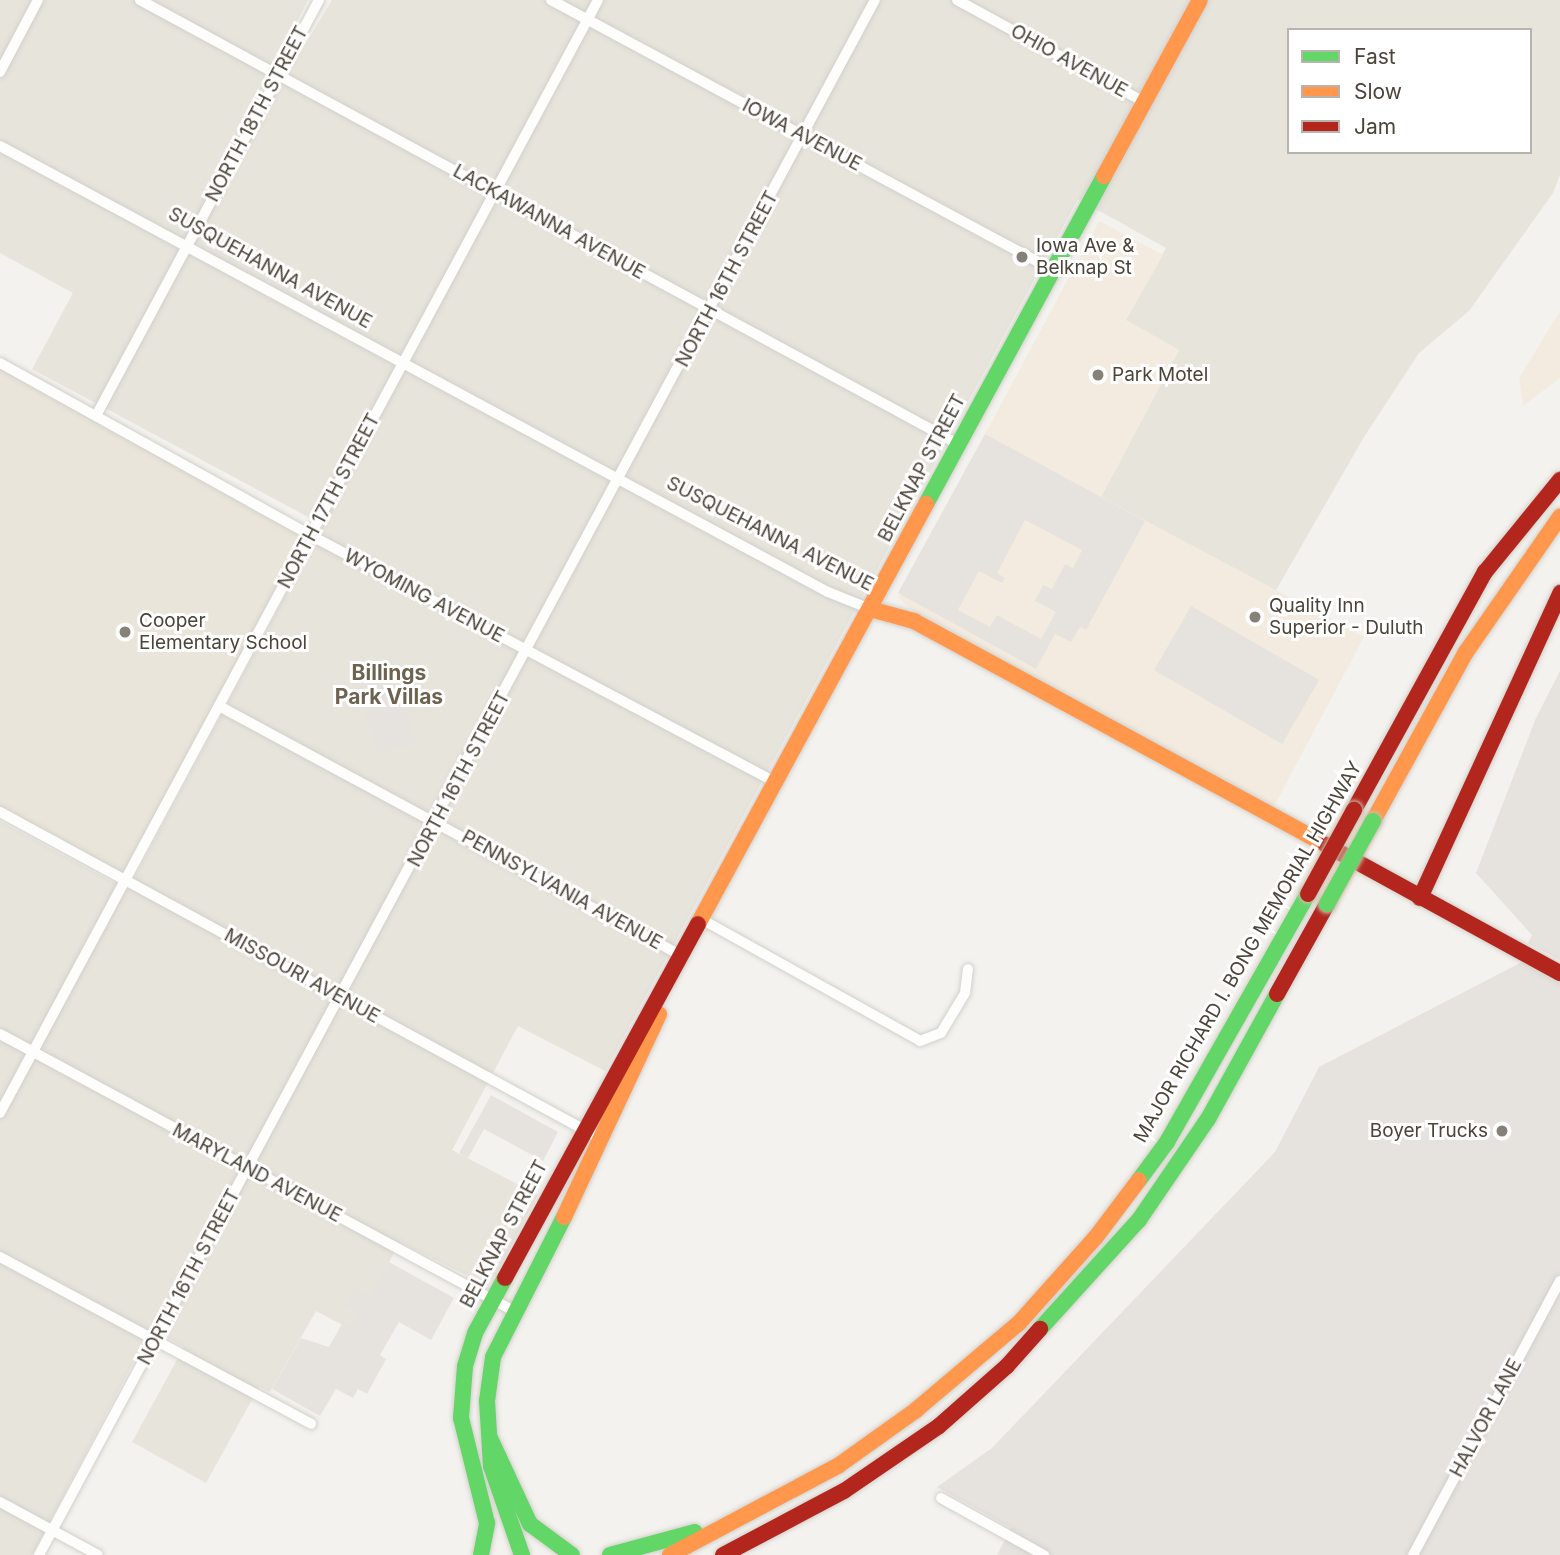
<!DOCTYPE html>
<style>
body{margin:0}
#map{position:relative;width:1560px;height:1555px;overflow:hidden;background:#f4f2ee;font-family:Inter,sans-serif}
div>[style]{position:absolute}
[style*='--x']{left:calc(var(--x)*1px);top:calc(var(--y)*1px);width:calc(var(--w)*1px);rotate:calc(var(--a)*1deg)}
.residential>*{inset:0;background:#e7e4dc}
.commercial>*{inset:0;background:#f3ebdf}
.industrial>*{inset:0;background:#e6e2de}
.education>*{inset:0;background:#eae5da}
.parking>*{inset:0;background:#e6e3df;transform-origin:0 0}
.roads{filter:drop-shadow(0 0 2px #d2d0cb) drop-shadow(0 0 2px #d2d0cb)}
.street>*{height:10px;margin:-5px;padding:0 5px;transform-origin:5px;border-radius:5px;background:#fdfdfc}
.fast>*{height:16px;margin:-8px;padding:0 8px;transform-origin:8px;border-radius:8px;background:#63d668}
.slow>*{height:16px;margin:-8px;padding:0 8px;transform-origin:8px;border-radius:8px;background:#ff974d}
.jam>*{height:16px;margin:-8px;padding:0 8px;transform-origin:8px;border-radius:8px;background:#b3261e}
.bridges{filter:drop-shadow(0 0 2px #ccbfa9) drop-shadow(0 0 2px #ccbfa9)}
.fast-bridge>*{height:16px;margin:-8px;padding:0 8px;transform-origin:8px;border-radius:8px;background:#63d668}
.jam-bridge>*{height:16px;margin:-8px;padding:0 8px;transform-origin:8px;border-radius:8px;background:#b3261e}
.dots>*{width:19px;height:19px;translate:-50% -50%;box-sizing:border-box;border:4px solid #fff;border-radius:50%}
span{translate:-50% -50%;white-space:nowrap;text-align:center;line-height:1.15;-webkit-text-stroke:6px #fff;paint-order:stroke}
.street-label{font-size:19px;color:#4b4439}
.poi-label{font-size:19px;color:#4b4439}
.left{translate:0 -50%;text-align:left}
.right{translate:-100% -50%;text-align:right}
.neighbourhood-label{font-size:21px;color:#6e6250;font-weight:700}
.legend{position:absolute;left:1287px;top:28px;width:245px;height:126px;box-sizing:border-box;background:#fff;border:2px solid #b7b4b0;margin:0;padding:9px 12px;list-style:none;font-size:21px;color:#4b4439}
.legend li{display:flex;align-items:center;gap:14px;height:35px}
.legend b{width:35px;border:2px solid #b7b4b0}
</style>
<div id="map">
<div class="residential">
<i style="clip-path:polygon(evenodd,0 0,308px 0,261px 92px,273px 98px,332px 0,1560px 0,1560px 175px,1553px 193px,1469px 311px,1419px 353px,1364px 437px,1275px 592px,1101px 497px,1179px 350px,1125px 320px,1166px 248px,1078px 199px,605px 1071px,518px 1026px,452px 1150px,538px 1195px,497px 1272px,492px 1279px,478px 1281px,400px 1242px,352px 1330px,316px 1311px,270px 1392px,259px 1387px,206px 1483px,132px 1442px,184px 1347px,151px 1329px,32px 1555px,0 1555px,0 821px,128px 890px,323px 525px,32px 369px,73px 293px,0 253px,0 0,1289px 30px,1530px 30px,1530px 152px,1289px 152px,1289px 30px)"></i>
</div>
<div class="commercial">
<i style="clip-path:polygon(1099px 221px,1163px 255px,1126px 320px,1179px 350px,1101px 497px,1364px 637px,1273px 808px,909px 608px,898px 597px)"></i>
<i style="clip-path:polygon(1560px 311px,1560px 378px,1523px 406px,1519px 378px)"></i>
</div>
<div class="industrial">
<i style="clip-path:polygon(1560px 671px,1560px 960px,1528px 943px,1532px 935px,1476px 873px,1536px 718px)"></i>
<i style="clip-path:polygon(1522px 962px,1560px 983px,1560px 1555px,997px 1555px,1011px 1528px,937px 1487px,992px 1448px,1275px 1152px,1319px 1067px)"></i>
</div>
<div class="education">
<i style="clip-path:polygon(0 363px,310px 535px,125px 880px,0 812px)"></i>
</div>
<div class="parking">
<i style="clip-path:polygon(evenodd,985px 434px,1145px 521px,1086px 630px,1080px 627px,1071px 642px,1055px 634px,1036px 669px,898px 593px,985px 434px,1025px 520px,1082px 550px,1073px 568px,1065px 564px,1052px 589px,1043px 585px,1035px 601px,1056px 612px,1041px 639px,997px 615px,990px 627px,958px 610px,979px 571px,1002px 583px,1005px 578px,997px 573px,1025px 520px)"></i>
<i style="left:1191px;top:606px;width:148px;height:74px;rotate:30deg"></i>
<i style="left:392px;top:657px;width:89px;height:41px;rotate:74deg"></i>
<i style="clip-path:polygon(1510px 982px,1560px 1010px,1560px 1073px,1534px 1058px,1528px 1039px,1505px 1043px,1498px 1056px,1485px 1050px,1477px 1065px,1489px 1072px,1482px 1085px,1487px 1088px,1482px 1097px,1485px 1100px,1415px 1231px,1466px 1259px,1560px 1087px,1560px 1181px,1472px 1346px,1268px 1239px,1273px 1226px,1257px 1216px,1315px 1110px,1333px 1120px,1378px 1071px,1368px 1054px)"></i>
<i style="clip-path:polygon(491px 1095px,558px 1132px,543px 1161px,484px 1129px,468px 1158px,459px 1153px)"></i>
<i style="clip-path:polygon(389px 1262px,454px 1298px,431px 1340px,399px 1322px,380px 1355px,386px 1359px,367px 1394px,358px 1389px,353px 1398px,336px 1389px,320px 1416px,272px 1389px,301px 1338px,329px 1347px,343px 1322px,351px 1327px,359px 1313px,345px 1305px,356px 1287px,370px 1295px)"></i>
</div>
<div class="roads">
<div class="street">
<i style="--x:140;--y:0;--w:931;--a:28.49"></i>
<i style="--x:551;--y:0;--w:570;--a:28.27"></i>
<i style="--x:957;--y:0;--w:213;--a:28.6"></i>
<i style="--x:0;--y:72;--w:81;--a:-62.2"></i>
<i style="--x:0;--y:146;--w:940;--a:28.31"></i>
<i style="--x:828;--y:592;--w:45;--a:22"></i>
<i style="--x:0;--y:363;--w:355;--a:29"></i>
<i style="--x:310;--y:535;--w:529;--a:27.97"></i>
<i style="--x:97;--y:414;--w:470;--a:-61.8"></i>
<i style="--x:219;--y:706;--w:528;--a:28.36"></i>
<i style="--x:0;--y:812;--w:686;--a:28.54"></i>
<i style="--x:703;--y:920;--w:248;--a:29.1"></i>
<i style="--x:920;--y:1041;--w:22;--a:-21"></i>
<i style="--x:941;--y:1033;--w:47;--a:-59"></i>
<i style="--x:965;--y:993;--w:24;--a:-83"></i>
<i style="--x:0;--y:1034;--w:584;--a:28.32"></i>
<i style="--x:0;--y:1113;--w:1263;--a:-61.75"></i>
<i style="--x:0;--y:1257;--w:353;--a:28.2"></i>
<i style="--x:941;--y:1498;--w:118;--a:29"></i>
<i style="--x:0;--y:1502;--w:111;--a:28.4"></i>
<i style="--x:39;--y:1555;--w:1765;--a:-61.74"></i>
<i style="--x:1413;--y:1555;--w:311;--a:-61.8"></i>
</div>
<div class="fast">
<i style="--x:926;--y:504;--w:373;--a:-61.5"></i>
<i style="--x:1139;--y:1180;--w:47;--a:-53.6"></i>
<i style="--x:1167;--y:1142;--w:285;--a:-60.4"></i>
<i style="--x:1040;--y:1329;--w:147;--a:-47.8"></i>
<i style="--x:1139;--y:1220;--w:122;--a:-55.7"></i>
<i style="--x:1208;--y:1119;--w:143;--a:-61.1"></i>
<i style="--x:490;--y:1438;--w:95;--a:65.1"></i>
<i style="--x:530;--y:1524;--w:52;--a:36.4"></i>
<i style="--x:481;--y:1555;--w:33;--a:-79"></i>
<i style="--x:487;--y:1523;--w:108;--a:-103.9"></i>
<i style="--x:461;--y:1418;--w:52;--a:-85.6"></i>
<i style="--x:465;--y:1366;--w:34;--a:-73"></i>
<i style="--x:475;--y:1333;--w:63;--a:-61.4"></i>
<i style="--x:522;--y:1555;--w:94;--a:-109.2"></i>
<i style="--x:491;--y:1466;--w:65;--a:-93.5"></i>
<i style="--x:487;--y:1401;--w:44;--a:-82.2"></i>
<i style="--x:493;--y:1357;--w:157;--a:-63.1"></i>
<i style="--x:610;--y:1555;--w:88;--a:-15.1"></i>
</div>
<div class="slow">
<i style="--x:1104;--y:176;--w:200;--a:-61.4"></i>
<i style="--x:870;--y:609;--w:46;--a:15.3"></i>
<i style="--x:914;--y:621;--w:469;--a:28.5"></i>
<i style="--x:1373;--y:821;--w:193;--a:-61.2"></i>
<i style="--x:1466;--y:652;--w:165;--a:-55.2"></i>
<i style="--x:698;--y:924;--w:478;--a:-61.5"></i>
<i style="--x:564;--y:1217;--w:224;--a:-64.9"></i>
<i style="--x:670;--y:1555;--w:191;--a:-28"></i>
<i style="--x:839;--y:1465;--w:95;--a:-35.5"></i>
<i style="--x:916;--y:1410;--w:135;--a:-40.2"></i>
<i style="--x:1019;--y:1323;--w:115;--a:-48.2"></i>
<i style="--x:1096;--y:1237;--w:71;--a:-53"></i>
</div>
<div class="jam">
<i style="--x:1354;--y:810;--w:272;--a:-61.2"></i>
<i style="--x:1485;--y:572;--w:119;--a:-50.8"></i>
<i style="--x:1326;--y:845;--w:267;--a:28.7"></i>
<i style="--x:1420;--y:898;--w:336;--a:-65.3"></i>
<i style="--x:1277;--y:994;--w:103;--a:-60.9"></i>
<i style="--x:505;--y:1278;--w:403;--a:-61.4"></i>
<i style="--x:723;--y:1555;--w:137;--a:-27.9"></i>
<i style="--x:844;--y:1491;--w:115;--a:-34.4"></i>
<i style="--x:939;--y:1426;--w:91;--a:-41.4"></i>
<i style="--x:1007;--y:1366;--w:50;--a:-48.3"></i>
</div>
</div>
<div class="bridges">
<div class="fast-bridge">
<i style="--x:1327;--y:904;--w:95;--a:-61"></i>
</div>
<div class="jam-bridge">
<i style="--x:1308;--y:894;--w:96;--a:-61.3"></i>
</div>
</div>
<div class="dots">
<i style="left:1022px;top:257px;background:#868178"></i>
<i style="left:1098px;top:375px;background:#868178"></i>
<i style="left:1255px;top:617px;background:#868178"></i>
<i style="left:125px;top:632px;background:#868178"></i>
<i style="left:1502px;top:1131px;background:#868178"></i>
</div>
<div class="street-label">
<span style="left:1069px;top:61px;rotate:29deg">OHIO AVENUE</span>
<span style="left:257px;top:114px;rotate:-62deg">NORTH 18TH STREET</span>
<span style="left:802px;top:135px;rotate:28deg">IOWA AVENUE</span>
<span style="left:549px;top:222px;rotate:29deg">LACKAWANNA AVENUE</span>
<span style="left:270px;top:268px;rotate:29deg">SUSQUEHANNA AVENUE</span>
<span style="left:727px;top:279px;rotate:-62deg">NORTH 16TH STREET</span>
<span style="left:922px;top:468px;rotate:-62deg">BELKNAP STREET</span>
<span style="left:329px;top:501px;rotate:-62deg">NORTH 17TH STREET</span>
<span style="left:770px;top:534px;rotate:27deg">SUSQUEHANNA AVENUE</span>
<span style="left:424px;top:596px;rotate:28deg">WYOMING AVENUE</span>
<span style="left:459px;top:779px;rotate:-62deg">NORTH 16TH STREET</span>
<span style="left:562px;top:890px;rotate:29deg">PENNSYLVANIA AVENUE</span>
<span style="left:1248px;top:952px;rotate:-60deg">MAJOR RICHARD I. BONG MEMORIAL HIGHWAY</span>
<span style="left:302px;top:976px;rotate:29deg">MISSOURI AVENUE</span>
<span style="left:257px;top:1173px;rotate:28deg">MARYLAND AVENUE</span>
<span style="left:504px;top:1234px;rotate:-62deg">BELKNAP STREET</span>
<span style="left:189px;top:1277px;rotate:-62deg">NORTH 16TH STREET</span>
<span style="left:1486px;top:1418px;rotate:-62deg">HALVOR LANE</span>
</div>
<div class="poi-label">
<span class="left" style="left:1036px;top:257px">Iowa Ave &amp;<br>Belknap St</span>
<span class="left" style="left:1112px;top:375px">Park Motel</span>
<span class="left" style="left:1269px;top:617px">Quality Inn<br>Superior - Duluth</span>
<span class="left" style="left:139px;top:632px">Cooper<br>Elementary School</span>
<span class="right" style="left:1488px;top:1131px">Boyer Trucks</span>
</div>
<div class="neighbourhood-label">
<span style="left:389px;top:685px">Billings<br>Park Villas</span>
</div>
<ul class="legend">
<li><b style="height:9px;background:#63d668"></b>Fast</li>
<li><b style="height:9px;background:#ff974d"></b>Slow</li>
<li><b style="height:9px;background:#b3261e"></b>Jam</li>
</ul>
</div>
